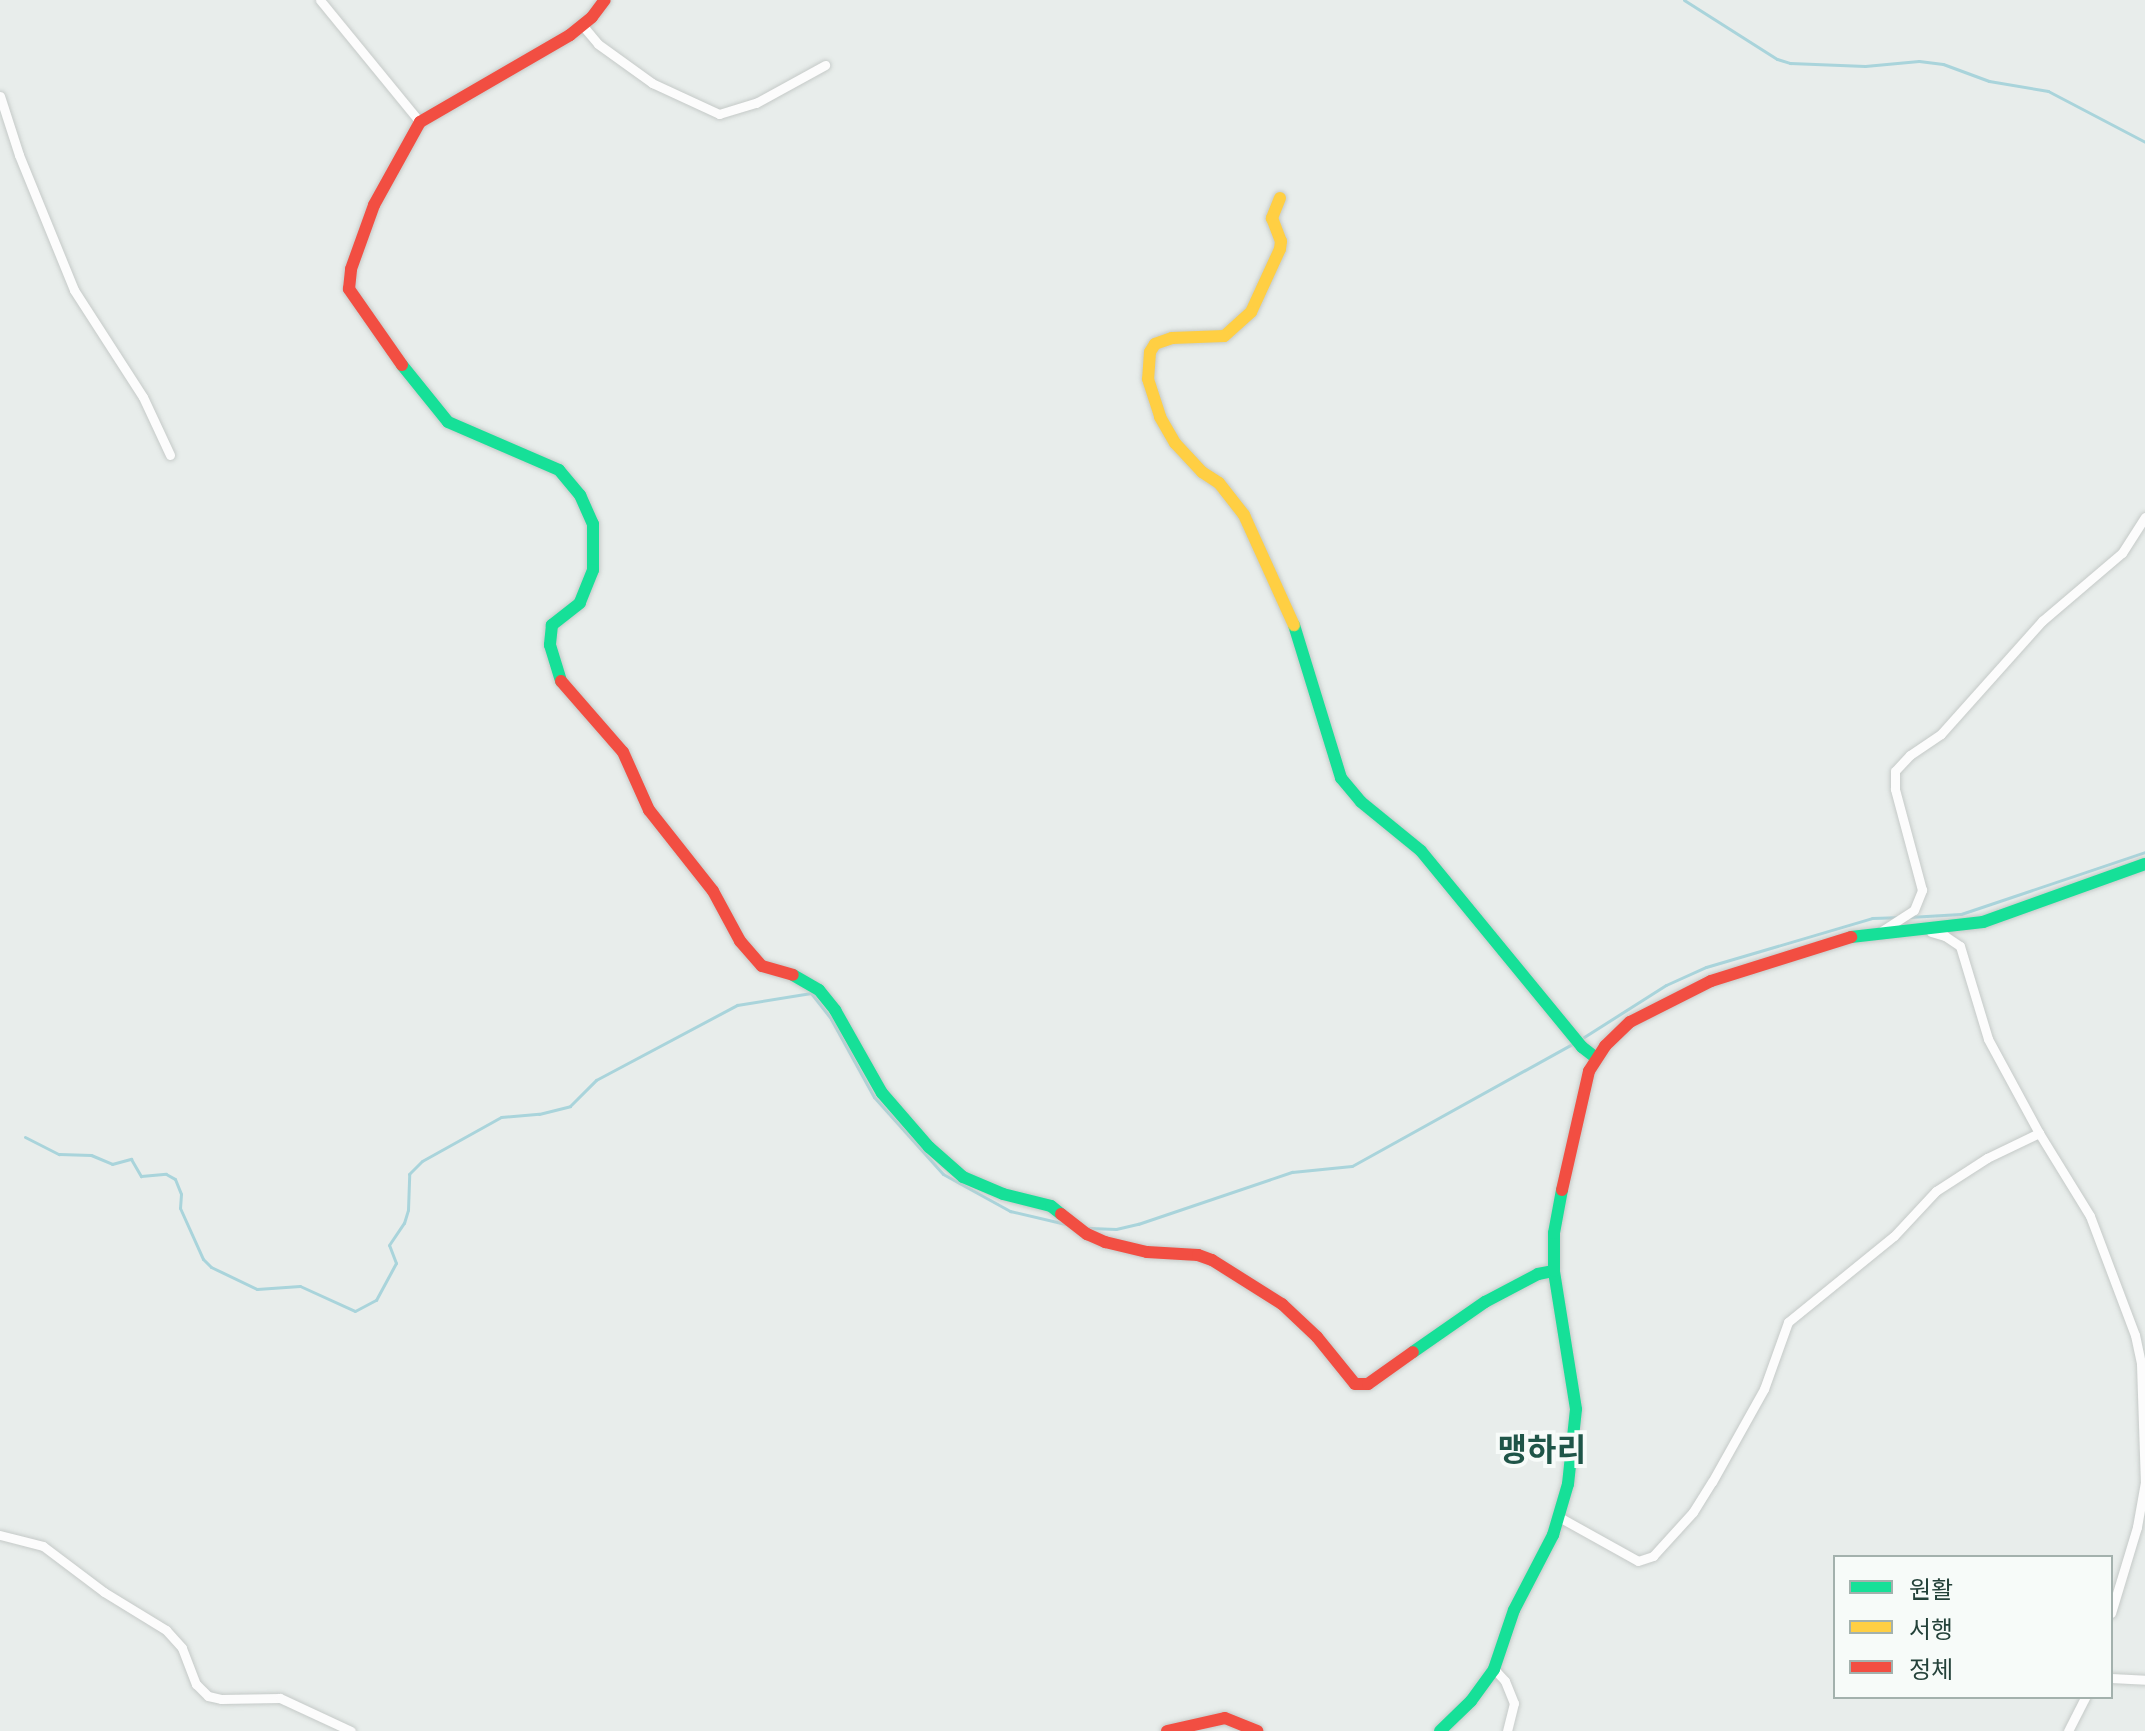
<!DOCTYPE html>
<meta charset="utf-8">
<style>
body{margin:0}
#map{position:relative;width:2145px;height:1731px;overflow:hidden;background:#e8edeb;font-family:Commissioner,"Noto Sans KR",sans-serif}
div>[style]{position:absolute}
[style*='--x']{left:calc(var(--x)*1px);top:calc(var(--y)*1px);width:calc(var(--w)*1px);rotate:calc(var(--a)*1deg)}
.stream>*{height:3px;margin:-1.5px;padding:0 1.5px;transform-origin:1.5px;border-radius:1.5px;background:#a9d4db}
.roads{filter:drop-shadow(0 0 2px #c5cac8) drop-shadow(0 0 2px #c5cac8)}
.street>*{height:9px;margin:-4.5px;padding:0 4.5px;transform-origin:4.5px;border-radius:4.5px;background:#fcfcfc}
.fast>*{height:12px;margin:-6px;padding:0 6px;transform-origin:6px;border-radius:6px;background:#16e098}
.slow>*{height:12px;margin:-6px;padding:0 6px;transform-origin:6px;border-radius:6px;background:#ffcf43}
.jam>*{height:12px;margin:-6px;padding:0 6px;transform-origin:6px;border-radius:6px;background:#f24e42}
span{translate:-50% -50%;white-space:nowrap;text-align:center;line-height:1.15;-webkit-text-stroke:8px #f7fbf9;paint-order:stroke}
.quarter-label{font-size:32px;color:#1f5548;font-weight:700}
.legend{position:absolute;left:1833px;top:1555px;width:280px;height:144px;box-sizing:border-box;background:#f7fbf9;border:2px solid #a3b1ad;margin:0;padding:10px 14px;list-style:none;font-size:24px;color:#24423a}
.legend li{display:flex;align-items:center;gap:16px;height:40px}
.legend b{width:40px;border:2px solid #a3b1ad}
</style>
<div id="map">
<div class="stream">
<i style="--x:1684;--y:0;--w:110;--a:32.4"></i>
<i style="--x:1777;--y:59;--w:14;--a:17"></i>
<i style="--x:1790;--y:63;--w:75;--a:2.3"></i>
<i style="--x:1865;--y:66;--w:54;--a:-5.3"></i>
<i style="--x:1919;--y:61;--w:24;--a:7"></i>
<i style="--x:1943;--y:64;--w:49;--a:20.3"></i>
<i style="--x:1989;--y:81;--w:60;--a:9.6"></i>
<i style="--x:2048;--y:91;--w:110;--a:27.7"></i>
<i style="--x:1909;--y:917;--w:52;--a:-3.3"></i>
<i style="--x:1961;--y:914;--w:194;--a:-18.6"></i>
<i style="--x:1584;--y:1037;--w:97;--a:-32.4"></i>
<i style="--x:1666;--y:985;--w:44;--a:-24.2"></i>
<i style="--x:1706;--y:967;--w:173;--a:-16.4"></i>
<i style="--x:1872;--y:918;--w:25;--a:-2"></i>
<i style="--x:25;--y:1137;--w:38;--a:27"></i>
<i style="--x:59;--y:1154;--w:32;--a:2"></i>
<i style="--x:91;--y:1155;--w:23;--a:23"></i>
<i style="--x:112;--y:1164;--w:20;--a:-15"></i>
<i style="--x:131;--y:1159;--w:20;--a:60"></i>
<i style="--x:141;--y:1176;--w:25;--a:-5"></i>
<i style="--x:166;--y:1174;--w:10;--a:29"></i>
<i style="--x:175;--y:1179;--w:16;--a:68"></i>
<i style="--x:181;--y:1194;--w:14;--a:94"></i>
<i style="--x:180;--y:1208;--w:56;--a:65.7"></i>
<i style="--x:203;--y:1259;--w:11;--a:45"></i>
<i style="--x:211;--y:1267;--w:51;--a:25.6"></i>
<i style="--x:257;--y:1289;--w:43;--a:-4"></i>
<i style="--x:300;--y:1286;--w:60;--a:24.4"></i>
<i style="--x:355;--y:1311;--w:24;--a:-28"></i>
<i style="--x:376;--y:1300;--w:42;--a:-61.6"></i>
<i style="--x:396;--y:1263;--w:19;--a:-111"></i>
<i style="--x:389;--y:1245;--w:27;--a:-56"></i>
<i style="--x:404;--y:1223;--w:14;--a:-73"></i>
<i style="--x:408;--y:1210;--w:36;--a:-88"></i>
<i style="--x:409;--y:1174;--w:18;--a:-45"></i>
<i style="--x:422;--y:1161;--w:90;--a:-29.1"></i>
<i style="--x:501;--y:1117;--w:38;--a:-5"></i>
<i style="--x:539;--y:1114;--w:32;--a:-14"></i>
<i style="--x:570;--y:1106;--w:37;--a:-45"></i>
<i style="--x:596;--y:1080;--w:160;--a:-28"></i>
<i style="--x:737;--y:1005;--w:75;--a:-9.2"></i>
<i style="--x:811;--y:993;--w:33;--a:52"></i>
<i style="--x:831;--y:1019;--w:89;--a:61.1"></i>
<i style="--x:874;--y:1097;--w:103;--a:48.1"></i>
<i style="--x:943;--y:1174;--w:77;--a:28.9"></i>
<i style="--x:1010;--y:1211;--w:57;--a:13.1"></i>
<i style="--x:1089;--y:1228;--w:27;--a:2"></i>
<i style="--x:1116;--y:1229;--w:23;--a:-13"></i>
<i style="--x:1138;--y:1224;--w:163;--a:-18.7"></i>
<i style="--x:1292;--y:1172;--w:60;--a:-5.7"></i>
<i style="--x:1352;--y:1166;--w:252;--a:-29"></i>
</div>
<div class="roads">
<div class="street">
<i style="--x:320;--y:0;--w:158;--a:50.7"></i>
<i style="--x:583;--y:26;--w:23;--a:50"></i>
<i style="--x:598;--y:44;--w:67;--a:35.8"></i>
<i style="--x:652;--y:83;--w:74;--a:24.8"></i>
<i style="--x:719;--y:114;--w:39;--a:-17"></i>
<i style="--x:756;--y:103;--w:79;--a:-28.8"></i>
<i style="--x:0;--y:96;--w:62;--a:72.1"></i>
<i style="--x:19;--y:155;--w:146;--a:67.8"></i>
<i style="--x:74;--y:290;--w:127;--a:57.2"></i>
<i style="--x:143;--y:397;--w:64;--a:65"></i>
<i style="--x:1880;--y:932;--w:40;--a:-32.9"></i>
<i style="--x:1914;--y:910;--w:22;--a:-68"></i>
<i style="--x:1922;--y:890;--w:105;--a:-105"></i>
<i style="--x:1895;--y:789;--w:18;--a:-90"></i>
<i style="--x:1895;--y:771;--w:22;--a:-47"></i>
<i style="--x:1910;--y:755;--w:37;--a:-34"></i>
<i style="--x:1941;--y:734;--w:152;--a:-48.2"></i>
<i style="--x:2042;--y:621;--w:105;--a:-40.4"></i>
<i style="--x:2122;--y:553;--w:43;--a:-57.4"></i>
<i style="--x:1931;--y:932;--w:15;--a:16"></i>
<i style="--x:1945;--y:936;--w:18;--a:34"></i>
<i style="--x:1960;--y:946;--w:97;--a:73.2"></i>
<i style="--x:1988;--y:1039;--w:107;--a:61.5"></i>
<i style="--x:2039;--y:1133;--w:97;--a:58.4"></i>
<i style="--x:2090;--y:1216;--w:127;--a:69.3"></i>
<i style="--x:2135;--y:1335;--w:30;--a:78"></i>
<i style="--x:2141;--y:1364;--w:118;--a:88.1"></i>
<i style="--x:2145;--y:1482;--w:46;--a:100.1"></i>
<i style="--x:2137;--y:1527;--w:90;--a:106.8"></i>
<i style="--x:1559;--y:1517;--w:90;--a:29.1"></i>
<i style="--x:1638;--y:1561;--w:16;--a:-18"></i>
<i style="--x:1653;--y:1556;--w:59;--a:-47.7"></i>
<i style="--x:1693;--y:1512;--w:36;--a:-58"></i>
<i style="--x:1712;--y:1482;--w:107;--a:-60.8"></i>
<i style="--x:1764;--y:1389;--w:71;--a:-70.3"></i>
<i style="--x:1788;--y:1322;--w:136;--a:-39.1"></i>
<i style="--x:1894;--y:1236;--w:62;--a:-47"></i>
<i style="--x:1936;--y:1191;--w:61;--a:-32.9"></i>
<i style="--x:1987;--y:1158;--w:58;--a:-25.7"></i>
<i style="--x:0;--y:1535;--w:44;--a:14.3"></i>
<i style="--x:43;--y:1546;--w:76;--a:37"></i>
<i style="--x:104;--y:1592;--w:73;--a:31.5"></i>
<i style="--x:166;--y:1630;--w:24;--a:48"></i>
<i style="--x:182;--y:1648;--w:39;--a:69"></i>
<i style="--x:196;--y:1684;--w:17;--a:45"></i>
<i style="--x:208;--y:1696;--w:13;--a:13"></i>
<i style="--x:221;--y:1699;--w:59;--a:-1"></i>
<i style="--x:280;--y:1698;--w:78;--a:24.9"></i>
<i style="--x:1494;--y:1669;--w:16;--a:47"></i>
<i style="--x:1505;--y:1681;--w:24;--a:68"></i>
<i style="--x:1514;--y:1703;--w:29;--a:104"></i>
<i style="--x:2111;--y:1678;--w:34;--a:3"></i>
<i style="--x:2068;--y:1731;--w:38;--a:-63"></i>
</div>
<div class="fast">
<i style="--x:402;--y:365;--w:73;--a:51.1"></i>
<i style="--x:448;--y:422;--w:121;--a:23.4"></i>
<i style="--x:559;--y:470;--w:33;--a:50"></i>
<i style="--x:580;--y:495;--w:32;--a:66"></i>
<i style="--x:593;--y:524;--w:46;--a:90"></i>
<i style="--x:593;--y:570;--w:35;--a:112"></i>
<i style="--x:580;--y:603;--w:36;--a:142"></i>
<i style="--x:552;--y:625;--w:20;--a:96"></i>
<i style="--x:550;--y:645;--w:38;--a:73"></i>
<i style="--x:1294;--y:625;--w:160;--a:72.9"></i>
<i style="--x:1341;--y:778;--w:31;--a:50"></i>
<i style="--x:1361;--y:802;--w:77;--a:39.2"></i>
<i style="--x:1421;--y:851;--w:254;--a:50.6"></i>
<i style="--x:1582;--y:1047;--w:18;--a:38"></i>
<i style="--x:1851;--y:937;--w:133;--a:-6.5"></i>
<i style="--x:1983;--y:922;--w:172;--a:-19.7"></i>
<i style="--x:793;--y:975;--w:30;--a:30"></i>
<i style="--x:819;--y:990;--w:26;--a:51"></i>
<i style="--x:835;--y:1010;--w:95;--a:60.5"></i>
<i style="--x:882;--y:1093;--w:72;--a:49"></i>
<i style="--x:929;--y:1147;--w:45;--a:41.4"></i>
<i style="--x:963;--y:1177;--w:43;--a:23"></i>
<i style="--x:1003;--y:1194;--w:49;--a:14"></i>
<i style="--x:1051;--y:1206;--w:13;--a:39"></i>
<i style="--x:1413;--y:1352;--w:88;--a:-34.8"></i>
<i style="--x:1485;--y:1302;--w:60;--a:-27.8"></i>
<i style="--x:1538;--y:1274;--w:16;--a:-11"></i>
<i style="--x:1440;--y:1731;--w:43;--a:-44.1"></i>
<i style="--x:1471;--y:1701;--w:39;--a:-54"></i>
<i style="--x:1494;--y:1669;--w:62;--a:-71.3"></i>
<i style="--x:1514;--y:1610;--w:85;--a:-62.5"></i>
<i style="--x:1553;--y:1535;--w:53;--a:-73.6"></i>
<i style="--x:1568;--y:1484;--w:75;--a:-83.9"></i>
<i style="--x:1576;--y:1409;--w:140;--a:-99.1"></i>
<i style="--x:1554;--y:1271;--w:38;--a:-90"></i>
<i style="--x:1554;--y:1233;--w:44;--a:-79.5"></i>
</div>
<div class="slow">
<i style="--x:1280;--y:198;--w:22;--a:112"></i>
<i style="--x:1272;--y:218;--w:25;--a:69"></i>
<i style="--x:1281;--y:241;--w:8;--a:97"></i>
<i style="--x:1280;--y:249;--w:69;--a:114.7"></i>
<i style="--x:1251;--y:312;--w:36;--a:138"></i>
<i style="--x:1224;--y:336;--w:52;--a:177.8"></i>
<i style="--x:1172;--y:338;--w:18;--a:161"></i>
<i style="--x:1155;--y:344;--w:9;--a:122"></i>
<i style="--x:1150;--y:352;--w:27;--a:94"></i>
<i style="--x:1148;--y:379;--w:40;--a:72"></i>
<i style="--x:1160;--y:417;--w:30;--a:60"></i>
<i style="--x:1175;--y:443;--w:40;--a:47"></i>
<i style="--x:1202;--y:472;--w:20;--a:33"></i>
<i style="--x:1219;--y:483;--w:41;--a:52"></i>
<i style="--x:1244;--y:515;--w:121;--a:65.6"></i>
</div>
<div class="jam">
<i style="--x:402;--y:365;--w:93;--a:-124.9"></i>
<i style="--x:349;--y:289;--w:20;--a:-84"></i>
<i style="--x:351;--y:269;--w:68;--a:-70.2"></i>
<i style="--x:374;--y:205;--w:95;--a:-61"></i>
<i style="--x:420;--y:122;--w:173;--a:-30.1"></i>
<i style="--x:570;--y:35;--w:28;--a:-39"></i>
<i style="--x:592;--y:17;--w:21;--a:-53"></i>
<i style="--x:561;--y:681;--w:94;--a:48.9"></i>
<i style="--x:623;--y:752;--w:64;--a:65.9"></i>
<i style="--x:649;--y:810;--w:103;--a:51.7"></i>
<i style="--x:713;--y:891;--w:57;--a:61.6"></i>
<i style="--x:740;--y:941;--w:33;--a:49"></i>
<i style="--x:762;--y:966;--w:32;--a:16"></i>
<i style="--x:1562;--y:1190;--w:122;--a:-77.2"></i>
<i style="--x:1589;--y:1071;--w:30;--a:-57"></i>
<i style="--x:1605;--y:1046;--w:35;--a:-44"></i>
<i style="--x:1630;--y:1022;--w:91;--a:-26.8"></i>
<i style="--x:1711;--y:981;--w:147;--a:-17.4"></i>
<i style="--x:1061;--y:1214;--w:33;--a:38"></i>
<i style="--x:1087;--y:1234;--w:20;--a:24"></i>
<i style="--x:1105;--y:1242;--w:43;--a:13.4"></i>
<i style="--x:1147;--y:1252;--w:51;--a:3.4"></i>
<i style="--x:1198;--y:1255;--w:15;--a:20"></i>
<i style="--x:1212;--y:1260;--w:83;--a:32.2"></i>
<i style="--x:1282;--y:1304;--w:48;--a:43.3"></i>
<i style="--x:1317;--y:1337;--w:60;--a:51"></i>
<i style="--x:1355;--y:1384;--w:13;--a:0"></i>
<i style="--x:1368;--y:1384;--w:55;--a:-35.4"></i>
<i style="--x:1167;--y:1731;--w:59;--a:-12.6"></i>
<i style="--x:1225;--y:1718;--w:35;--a:22"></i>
</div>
</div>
<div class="quarter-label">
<span style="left:1542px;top:1448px">맹하리</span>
</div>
<ul class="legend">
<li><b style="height:10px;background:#16e098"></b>원활</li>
<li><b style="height:10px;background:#ffcf43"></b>서행</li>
<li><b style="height:10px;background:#f24e42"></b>정체</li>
</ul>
</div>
